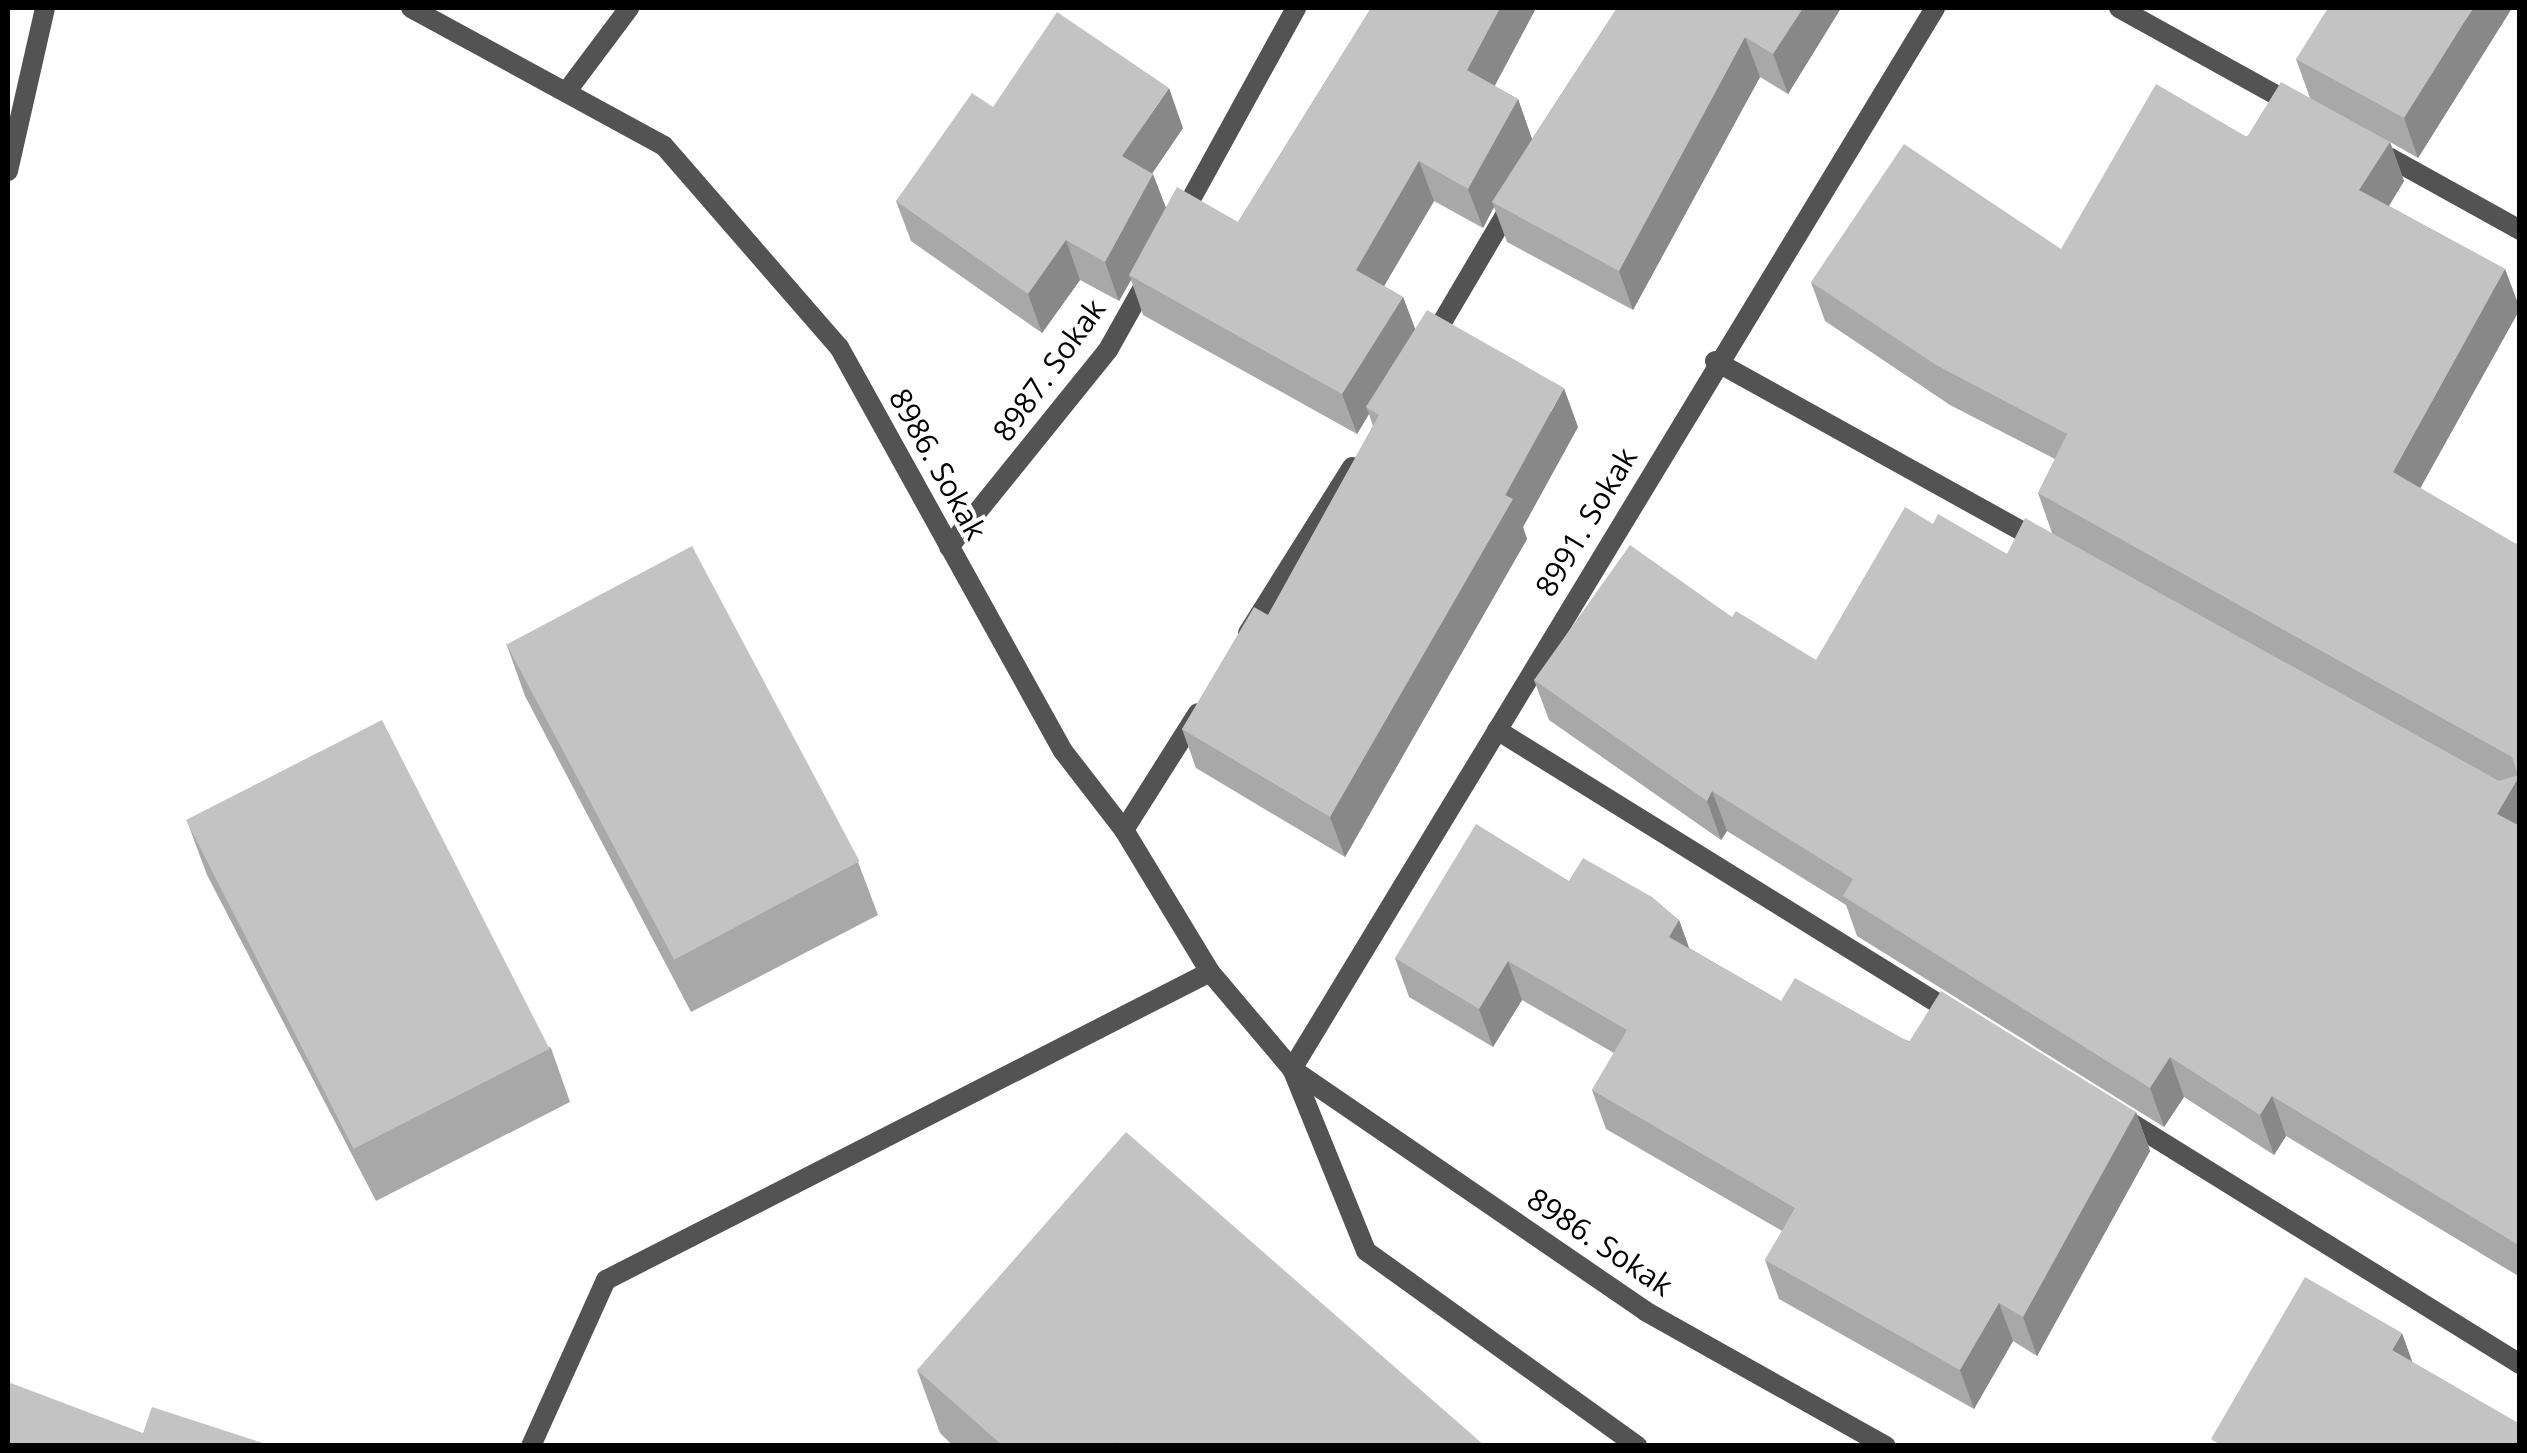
<!DOCTYPE html>
<style>
body{margin:0}
#map{position:relative;width:2527px;height:1453px;overflow:hidden;background:#fff;font-family:"Open Sans",sans-serif}
div>[style]{position:absolute}
[style*='--x']{left:calc(var(--x)*1px);top:calc(var(--y)*1px);width:calc(var(--w)*1px);rotate:calc(var(--a)*1deg)}
.street>*{height:20px;margin:-10px;padding:0 10px;transform-origin:10px;border-radius:10px;background:#535353}
.wall>*{inset:0;background:#a8a8a8}
.shaded-wall>*{inset:0;background:#888}
.building>*{inset:0;background:#c3c3c3;transform-origin:0 0}
span{translate:-50% -50%;white-space:nowrap;text-align:center;line-height:1.15;-webkit-text-stroke:8px #fff;paint-order:stroke}
.street-label{font-size:30px;color:#000}
.frame{position:absolute;inset:0;border:10px solid #000;pointer-events:none}
</style>
<div id="map">
<div class="street">
<i style="--x:411;--y:8;--w:288;--a:28.6"></i>
<i style="--x:664;--y:146;--w:267;--a:49"></i>
<i style="--x:839;--y:347;--w:462;--a:61"></i>
<i style="--x:1063;--y:751;--w:100;--a:52.3"></i>
<i style="--x:1124;--y:830;--w:166;--a:58.8"></i>
<i style="--x:1210;--y:972;--w:127;--a:49.8"></i>
<i style="--x:1292;--y:1069;--w:428;--a:34.4"></i>
<i style="--x:1645;--y:1311;--w:276;--a:29.3"></i>
<i style="--x:2119;--y:8;--w:202;--a:29"></i>
<i style="--x:567;--y:91;--w:104;--a:-53.2"></i>
<i style="--x:2374;--y:149;--w:167;--a:29"></i>
<i style="--x:8;--y:171;--w:167;--a:-77.2"></i>
<i style="--x:1179;--y:221;--w:243;--a:-61.2"></i>
<i style="--x:1431;--y:341;--w:161;--a:-59.5"></i>
<i style="--x:1715;--y:361;--w:373;--a:29"></i>
<i style="--x:949;--y:547;--w:253;--a:-51.1"></i>
<i style="--x:1108;--y:350;--w:84;--a:-60.7"></i>
<i style="--x:1248;--y:633;--w:196;--a:-57.9"></i>
<i style="--x:1497;--y:730;--w:539;--a:31.8"></i>
<i style="--x:1124;--y:830;--w:138;--a:-57.7"></i>
<i style="--x:1292;--y:1069;--w:1241;--a:-58.78"></i>
<i style="--x:1293;--y:1071;--w:194;--a:67.9"></i>
<i style="--x:1366;--y:1251;--w:334;--a:35.7"></i>
<i style="--x:2120;--y:1116;--w:471;--a:31.8"></i>
<i style="--x:531;--y:1446;--w:182;--a:-65.7"></i>
<i style="--x:606;--y:1280;--w:678;--a:-27.02"></i>
</div>
<div class="wall">
<i style="clip-path:polygon(1371px 8px,1536px 8px,1494px 86px,1518px 99px,1532px 139px,1617px 8px,1841px 8px,1788px 94px,1760px 77px,1633px 310px,1507px 242px,1494px 207px,1483px 228px,1434px 201px,1384px 286px,1403px 297px,1415px 330px,1578px 427px,1523px 527px,1527px 539px,1345px 857px,1196px 768px,1182px 729px,1268px 615px,1373px 426px,1369px 414px,1357px 434px,1143px 315px,1131px 280px,1119px 301px,1080px 280px,1042px 333px,911px 241px,896px 201px,993px 107px,1183px 128px,1152px 173px,1166px 208px,1238px 222px)"></i>
<i style="clip-path:polygon(2512px 8px,2418px 158px,2390px 142px,2404px 181px,2389px 206px,2505px 269px,2520px 309px,2420px 488px,2516px 544px,2520px 539px,2520px 1277px,2286px 1136px,2274px 1155px,2184px 1097px,2164px 1127px,1857px 936px,1846px 905px,1727px 831px,1721px 840px,1549px 720px,1534px 680px,1732px 617px,1816px 660px,1933px 524px,2007px 554px,2052px 533px,2038px 493px,2055px 459px,1950px 405px,1825px 321px,1811px 282px,2061px 249px,2310px 98px,2296px 59px)"></i>
<i style="clip-path:polygon(506px 643px,858px 862px,878px 915px,691px 1012px,525px 696px)"></i>
<i style="clip-path:polygon(187px 821px,551px 1048px,570px 1102px,376px 1201px,207px 875px)"></i>
<i style="clip-path:polygon(1569px 881px,1679px 920px,1689px 948px,1781px 1001px,2136px 1112px,2150px 1151px,2037px 1356px,2013px 1341px,1974px 1409px,1779px 1299px,1765px 1260px,1782px 1231px,1606px 1129px,1592px 1090px,1614px 1053px,1522px 1000px,1493px 1047px,1409px 997px,1395px 958px)"></i>
<i style="clip-path:polygon(917px 1370px,1485px 1446px,953px 1446px,940px 1433px)"></i>
</div>
<div class="shaded-wall">
<i style="clip-path:polygon(1500px 8px,1536px 8px,1482px 110px,1467px 70px)"></i>
<i style="clip-path:polygon(1803px 8px,1841px 8px,1788px 94px,1773px 54px)"></i>
<i style="clip-path:polygon(2473px 8px,2512px 8px,2418px 158px,2404px 118px)"></i>
<i style="clip-path:polygon(1745px 37px,1760px 77px,1633px 310px,1619px 271px)"></i>
<i style="clip-path:polygon(1169px 88px,1183px 128px,1137px 196px,1122px 156px)"></i>
<i style="clip-path:polygon(1518px 99px,1532px 139px,1492px 202px,1494px 207px,1483px 228px,1468px 189px)"></i>
<i style="clip-path:polygon(2390px 142px,2404px 181px,2374px 230px,2359px 190px)"></i>
<i style="clip-path:polygon(1419px 161px,1434px 201px,1370px 310px,1356px 270px)"></i>
<i style="clip-path:polygon(1153px 174px,1168px 213px,1129px 275px,1131px 280px,1119px 301px,1105px 262px)"></i>
<i style="clip-path:polygon(1066px 240px,1080px 280px,1042px 333px,1028px 294px)"></i>
<i style="clip-path:polygon(2505px 269px,2520px 309px,2407px 512px,2393px 472px)"></i>
<i style="clip-path:polygon(1403px 297px,1418px 336px,1366px 407px,1369px 414px,1357px 434px,1342px 394px)"></i>
<i style="clip-path:polygon(1564px 388px,1578px 427px,1523px 527px,1527px 539px,1345px 857px,1330px 817px)"></i>
<i style="clip-path:polygon(2520px 775px,2520px 839px,2497px 814px)"></i>
<i style="clip-path:polygon(1712px 791px,1727px 831px,1721px 840px,1707px 801px)"></i>
<i style="clip-path:polygon(1679px 920px,1693px 959px,1669px 937px)"></i>
<i style="clip-path:polygon(1508px 961px,1522px 1000px,1493px 1047px,1479px 1009px)"></i>
<i style="clip-path:polygon(2170px 1057px,2184px 1097px,2164px 1127px,2150px 1088px)"></i>
<i style="clip-path:polygon(2272px 1096px,2286px 1136px,2274px 1155px,2260px 1115px)"></i>
<i style="clip-path:polygon(2136px 1112px,2150px 1151px,2037px 1356px,2023px 1317px)"></i>
<i style="clip-path:polygon(1999px 1303px,2013px 1341px,1974px 1409px,1960px 1370px)"></i>
<i style="clip-path:polygon(2402px 1333px,2416px 1372px,2392px 1350px)"></i>
</div>
<div class="building">
<i style="clip-path:polygon(1371px 8px,1500px 8px,1467px 70px,1518px 99px,1468px 189px,1419px 161px,1356px 270px,1403px 297px,1342px 394px,1129px 275px,1177px 187px,1238px 222px)"></i>
<i style="clip-path:polygon(1617px 8px,1803px 8px,1773px 54px,1745px 37px,1619px 271px,1492px 202px)"></i>
<i style="clip-path:polygon(2328px 8px,2473px 8px,2404px 118px,2296px 59px)"></i>
<i style="clip-path:polygon(1057px 12px,1169px 88px,1122px 156px,1153px 174px,1105px 262px,1066px 240px,1028px 294px,896px 201px,972px 93px,993px 107px)"></i>
<i style="clip-path:polygon(2281px 82px,2390px 142px,2359px 190px,2505px 269px,2393px 472px,2516px 544px,2520px 539px,2520px 775px,2497px 814px,2520px 826px,2520px 1246px,2272px 1096px,2260px 1115px,2170px 1057px,2150px 1088px,1843px 896px,1853px 879px,1712px 791px,1707px 801px,1534px 680px,1630px 545px,1732px 617px,1736px 611px,1816px 660px,1905px 507px,1933px 524px,1938px 514px,2007px 554px,2025px 518px,2499px 781px,2518px 775px,2512px 757px,2038px 493px,2067px 434px,1936px 365px,1811px 282px,1904px 144px,2061px 249px,2156px 84px,2247px 137px)"></i>
<i style="clip-path:polygon(1427px 310px,1564px 388px,1505px 495px,1513px 499px,1330px 817px,1182px 729px,1254px 607px,1268px 615px,1379px 415px,1366px 407px)"></i>
<i style="left:692px;top:546px;width:357px;height:210px;rotate:62deg"></i>
<i style="left:382px;top:720px;width:369px;height:220px;rotate:63deg"></i>
<i style="clip-path:polygon(1476px 824px,1569px 881px,1583px 858px,1652px 897px,1679px 920px,1669px 937px,1781px 1001px,1795px 978px,1909px 1042px,1941px 991px,2136px 1112px,2023px 1317px,1999px 1303px,1960px 1370px,1765px 1260px,1795px 1208px,1592px 1090px,1627px 1030px,1508px 961px,1479px 1009px,1395px 958px)"></i>
<i style="clip-path:polygon(1126px 1132px,1485px 1446px,1120px 1446px,1116px 1442px,1113px 1446px,1003px 1446px,917px 1370px)"></i>
<i style="clip-path:polygon(2305px 1277px,2402px 1333px,2392px 1350px,2520px 1424px,2520px 1446px,2222px 1446px,2211px 1439px)"></i>
<i style="clip-path:polygon(8px 1382px,143px 1433px,152px 1407px,272px 1446px,8px 1446px)"></i>
</div>
<div class="street-label">
<span style="left:1049px;top:370px;rotate:-54deg">8987. Sokak</span>
<span style="left:938px;top:464px;rotate:61deg">8986. Sokak</span>
<span style="left:1586px;top:522px;rotate:-59deg">8991. Sokak</span>
<span style="left:1600px;top:1242px;rotate:34deg">8986. Sokak</span>
</div>
<div class="frame"></div>
</div>
